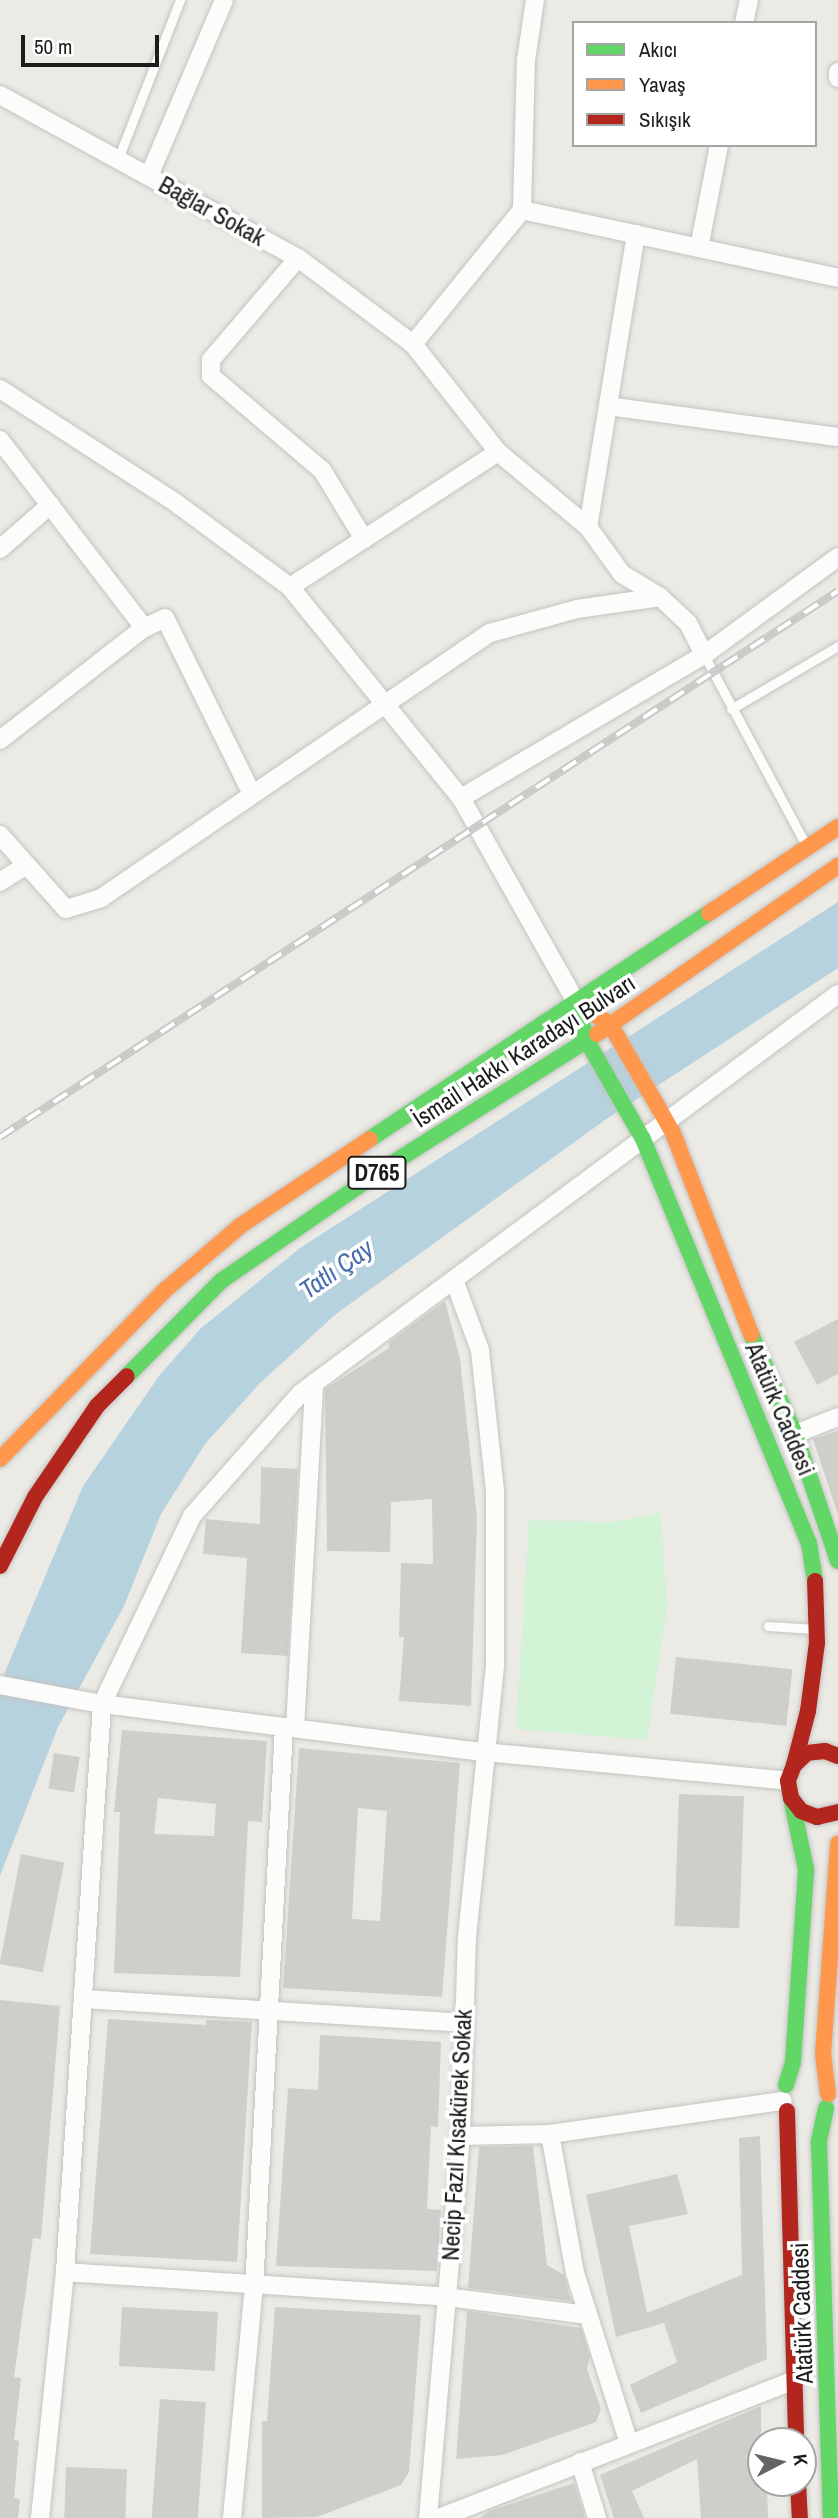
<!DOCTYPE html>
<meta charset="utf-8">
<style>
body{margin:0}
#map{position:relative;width:838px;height:2518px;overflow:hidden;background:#ebeae5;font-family:"Archivo Narrow",sans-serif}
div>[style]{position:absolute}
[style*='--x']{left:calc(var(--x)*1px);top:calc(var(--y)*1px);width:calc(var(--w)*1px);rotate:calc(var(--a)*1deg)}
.park>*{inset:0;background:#d2f3d6}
.water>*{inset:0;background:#b7d2df}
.building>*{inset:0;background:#d0ceca;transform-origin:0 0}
.roads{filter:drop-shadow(0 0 2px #c3c3c1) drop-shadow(0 0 2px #c3c3c1)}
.lane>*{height:9px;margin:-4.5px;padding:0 4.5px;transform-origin:4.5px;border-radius:4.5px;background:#fcfcfb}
.street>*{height:18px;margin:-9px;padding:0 9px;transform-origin:9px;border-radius:9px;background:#fcfcfb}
.fast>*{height:16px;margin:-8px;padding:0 8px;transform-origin:8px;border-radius:8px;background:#63d668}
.slow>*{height:16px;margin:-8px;padding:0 8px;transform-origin:8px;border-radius:8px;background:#ff974d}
.jam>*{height:16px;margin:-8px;padding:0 8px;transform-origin:8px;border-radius:8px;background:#b3261e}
.rail>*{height:8px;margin-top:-4px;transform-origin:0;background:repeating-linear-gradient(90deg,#fff 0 16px,#c9c9c8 0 32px);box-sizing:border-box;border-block:2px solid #c9c9c8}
span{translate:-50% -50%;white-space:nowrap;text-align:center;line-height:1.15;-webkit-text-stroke:7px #fff;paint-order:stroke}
.shield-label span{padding:2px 5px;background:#fff;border:2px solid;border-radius:5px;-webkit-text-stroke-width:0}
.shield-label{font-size:23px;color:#1c1c1c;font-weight:700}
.street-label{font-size:24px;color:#1c1c1c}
.water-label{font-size:26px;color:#486dad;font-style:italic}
.legend{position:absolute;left:572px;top:21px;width:245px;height:126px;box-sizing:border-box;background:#fff;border:2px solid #a4a4a4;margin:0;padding:9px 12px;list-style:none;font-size:21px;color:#1c1c1c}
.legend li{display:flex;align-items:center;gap:14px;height:35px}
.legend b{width:35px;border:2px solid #a4a4a4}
.north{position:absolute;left:747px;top:2427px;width:70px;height:70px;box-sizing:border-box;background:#fff;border:2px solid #a4a4a4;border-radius:50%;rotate:83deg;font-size:19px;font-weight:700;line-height:28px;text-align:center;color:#1c1c1c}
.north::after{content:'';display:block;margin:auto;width:24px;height:32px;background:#646462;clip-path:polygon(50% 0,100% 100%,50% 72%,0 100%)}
.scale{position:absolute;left:21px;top:35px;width:138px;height:32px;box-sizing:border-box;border:4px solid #1c1c1c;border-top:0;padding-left:9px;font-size:21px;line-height:24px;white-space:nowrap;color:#1c1c1c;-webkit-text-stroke:5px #fff;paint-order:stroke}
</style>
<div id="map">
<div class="park">
<i style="clip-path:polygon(661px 1513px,667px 1608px,647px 1740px,516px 1729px,529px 1520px,612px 1522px)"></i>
</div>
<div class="water">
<i style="clip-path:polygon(838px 902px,838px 968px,605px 1120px,336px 1314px,260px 1383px,205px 1444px,161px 1514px,124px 1606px,58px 1727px,0 1876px,0 1684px,83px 1486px,159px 1376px,200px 1329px,300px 1248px)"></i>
</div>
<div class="building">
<i style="clip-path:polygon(445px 1301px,460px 1359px,477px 1518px,471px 1706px,399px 1701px,404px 1637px,399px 1637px,401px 1563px,433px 1564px,432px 1499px,391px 1502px,390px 1552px,327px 1551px,325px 1389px,389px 1348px,389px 1342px)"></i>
<i style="clip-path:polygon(838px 1319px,838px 1374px,817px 1385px,794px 1342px)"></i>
<i style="clip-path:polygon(838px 1431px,838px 1515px,813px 1439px)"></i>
<i style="clip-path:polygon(261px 1467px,298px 1469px,288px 1656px,241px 1653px,247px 1558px,203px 1554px,206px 1519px,260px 1524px)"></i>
<i style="left:676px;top:1657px;width:117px;height:57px;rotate:6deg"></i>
<i style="clip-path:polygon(evenodd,122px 1730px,267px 1741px,262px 1822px,248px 1821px,240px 1977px,114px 1973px,120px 1812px,114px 1812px,122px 1730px,158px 1798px,216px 1804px,214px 1836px,154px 1834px,158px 1798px)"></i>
<i style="clip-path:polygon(evenodd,299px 1748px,460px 1763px,442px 1997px,283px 1988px,299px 1748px,358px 1808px,387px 1811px,380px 1921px,352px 1919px,358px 1808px)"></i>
<i style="left:54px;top:1753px;width:26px;height:36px;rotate:9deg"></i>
<i style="left:679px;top:1794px;width:65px;height:132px;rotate:2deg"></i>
<i style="left:21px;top:1854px;width:44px;height:112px;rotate:11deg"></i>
<i style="clip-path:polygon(0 2000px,60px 2006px,41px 2239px,33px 2238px,14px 2377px,21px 2378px,14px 2440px,19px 2441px,14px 2498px,20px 2499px,18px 2518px,0 2518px)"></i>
<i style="clip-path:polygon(108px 2019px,206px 2025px,206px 2020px,252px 2022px,237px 2262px,90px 2254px)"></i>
<i style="clip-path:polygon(320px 2035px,441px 2042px,438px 2127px,431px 2126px,427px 2209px,441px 2210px,437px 2271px,276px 2266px,288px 2088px,318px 2090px)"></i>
<i style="clip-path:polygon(760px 2136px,767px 2359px,641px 2413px,630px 2385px,677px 2362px,664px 2323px,616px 2337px,586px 2195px,677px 2174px,688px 2214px,629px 2226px,647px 2313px,742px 2275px,739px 2138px)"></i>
<i style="clip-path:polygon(533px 2146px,547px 2265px,564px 2275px,571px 2301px,468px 2288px,479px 2147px)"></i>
<i style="left:122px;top:2307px;width:96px;height:59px;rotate:3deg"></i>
<i style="clip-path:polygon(275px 2307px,421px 2315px,409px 2472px,401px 2485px,317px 2517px,262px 2518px,262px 2421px,267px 2421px)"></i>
<i style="clip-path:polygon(467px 2311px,581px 2328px,590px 2357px,587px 2369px,601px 2409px,596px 2422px,502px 2455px,456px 2459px)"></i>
<i style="left:160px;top:2399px;width:46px;height:119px;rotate:4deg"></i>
<i style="clip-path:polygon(761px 2406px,761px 2483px,767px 2483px,768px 2518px,701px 2518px,697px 2459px,632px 2491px,644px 2518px,614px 2518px,600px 2475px)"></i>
<i style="left:66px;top:2467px;width:61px;height:51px;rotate:2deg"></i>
<i style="clip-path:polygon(574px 2483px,585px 2518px,480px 2518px,489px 2511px)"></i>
</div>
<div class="roads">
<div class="lane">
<i style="--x:118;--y:159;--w:171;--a:-68.7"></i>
<i style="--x:704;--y:655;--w:213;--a:61.8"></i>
<i style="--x:731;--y:709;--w:124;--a:-30.5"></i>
<i style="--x:768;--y:1626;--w:47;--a:3.7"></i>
</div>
<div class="street">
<i style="--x:744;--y:23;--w:24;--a:-78"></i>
<i style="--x:838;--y:72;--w:6;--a:90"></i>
<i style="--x:0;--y:95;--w:340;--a:28.7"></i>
<i style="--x:298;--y:258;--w:144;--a:36.8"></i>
<i style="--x:413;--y:344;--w:137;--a:51.8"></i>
<i style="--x:498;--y:452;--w:117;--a:39.8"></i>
<i style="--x:149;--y:176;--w:191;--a:-66.9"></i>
<i style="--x:522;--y:210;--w:323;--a:12.1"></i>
<i style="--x:636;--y:234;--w:297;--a:99.3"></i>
<i style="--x:588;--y:527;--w:58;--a:54.1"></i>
<i style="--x:622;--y:574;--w:44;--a:31.2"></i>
<i style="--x:660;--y:597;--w:38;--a:43"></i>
<i style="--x:688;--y:623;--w:36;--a:63"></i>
<i style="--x:699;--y:248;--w:105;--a:-79"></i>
<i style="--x:298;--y:258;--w:134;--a:130.5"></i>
<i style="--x:211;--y:360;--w:16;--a:90"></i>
<i style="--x:211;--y:376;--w:145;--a:40.3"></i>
<i style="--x:322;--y:470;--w:81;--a:58.7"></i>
<i style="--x:413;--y:344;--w:173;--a:-50.9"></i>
<i style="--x:522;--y:210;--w:150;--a:-88.5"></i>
<i style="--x:526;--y:60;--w:61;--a:-81.5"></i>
<i style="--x:0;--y:389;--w:210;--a:32.9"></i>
<i style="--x:176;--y:503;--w:142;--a:36.4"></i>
<i style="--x:290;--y:587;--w:272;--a:51"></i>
<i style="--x:461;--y:798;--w:234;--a:60.6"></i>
<i style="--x:608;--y:406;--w:232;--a:7.7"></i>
<i style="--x:0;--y:440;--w:237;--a:52.5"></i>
<i style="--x:0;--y:549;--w:67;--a:-41.3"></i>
<i style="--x:290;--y:587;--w:248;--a:-33"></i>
<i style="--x:0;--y:740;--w:182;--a:-37.9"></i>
<i style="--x:144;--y:628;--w:23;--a:-25"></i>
<i style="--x:165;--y:618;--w:196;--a:63.7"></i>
<i style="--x:461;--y:798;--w:282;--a:-30.5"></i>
<i style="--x:704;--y:655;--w:166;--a:-36.2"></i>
<i style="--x:0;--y:835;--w:99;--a:48.3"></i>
<i style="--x:66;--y:909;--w:37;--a:-17"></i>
<i style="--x:101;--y:898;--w:471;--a:-34.3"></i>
<i style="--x:490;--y:633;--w:90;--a:-15.4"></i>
<i style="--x:577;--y:609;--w:84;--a:-8.2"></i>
<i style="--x:0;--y:882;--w:30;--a:-33"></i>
<i style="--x:795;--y:1434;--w:46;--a:-21.6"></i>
<i style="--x:0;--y:1685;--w:104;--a:10.6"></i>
<i style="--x:102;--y:1704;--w:385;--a:7.2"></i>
<i style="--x:484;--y:1752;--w:305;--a:5.4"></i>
<i style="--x:295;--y:1728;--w:346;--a:-86.8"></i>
<i style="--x:85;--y:1999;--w:380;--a:3.6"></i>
<i style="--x:550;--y:2134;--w:141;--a:79.8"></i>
<i style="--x:575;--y:2273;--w:178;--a:72.4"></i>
<i style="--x:461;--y:2136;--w:89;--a:-1.3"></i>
<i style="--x:550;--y:2134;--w:235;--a:-8.1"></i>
<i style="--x:65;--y:2272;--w:383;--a:3.7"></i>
<i style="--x:447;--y:2297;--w:142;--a:7.3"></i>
<i style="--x:580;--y:2462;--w:59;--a:73.1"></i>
<i style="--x:40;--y:2518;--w:247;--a:-84.2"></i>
<i style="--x:65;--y:2272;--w:569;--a:-86.27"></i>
<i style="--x:102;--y:1704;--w:208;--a:-64.4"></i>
<i style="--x:192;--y:1516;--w:164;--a:-48.5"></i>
<i style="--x:301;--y:1393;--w:669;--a:-36.61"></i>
<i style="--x:232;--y:2518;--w:232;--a:-84.6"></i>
<i style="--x:254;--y:2287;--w:561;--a:-86.93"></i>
<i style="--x:428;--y:2518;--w:383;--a:-85.1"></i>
<i style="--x:461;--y:2136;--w:199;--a:-88.3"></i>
<i style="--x:467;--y:1937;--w:272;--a:-84.1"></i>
<i style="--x:495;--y:1666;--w:175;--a:-90"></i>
<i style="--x:495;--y:1491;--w:142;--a:-96.1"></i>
<i style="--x:480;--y:1350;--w:75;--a:-110.4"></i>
<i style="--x:439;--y:2518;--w:380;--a:-21.2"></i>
</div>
<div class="fast">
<i style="--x:576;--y:1002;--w:41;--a:74.2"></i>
<i style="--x:587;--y:1041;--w:113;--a:60.3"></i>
<i style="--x:643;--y:1139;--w:437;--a:67.7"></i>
<i style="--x:809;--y:1543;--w:38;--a:81"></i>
<i style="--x:370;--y:1139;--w:407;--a:-33.7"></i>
<i style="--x:751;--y:1334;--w:109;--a:66.3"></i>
<i style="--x:795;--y:1434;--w:134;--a:71.3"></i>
<i style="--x:127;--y:1376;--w:134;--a:-45.3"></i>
<i style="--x:221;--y:1281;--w:203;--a:-34.6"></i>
<i style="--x:388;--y:1166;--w:247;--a:-32.3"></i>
<i style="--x:786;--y:2085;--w:24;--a:-73"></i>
<i style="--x:793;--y:2062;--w:193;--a:-86.1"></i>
<i style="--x:806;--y:1869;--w:73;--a:-101.9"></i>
<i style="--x:826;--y:2108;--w:35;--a:102"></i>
<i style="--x:819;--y:2142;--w:376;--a:88.2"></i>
</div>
<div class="slow">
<i style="--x:709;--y:913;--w:155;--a:-33.7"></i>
<i style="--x:597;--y:1016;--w:15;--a:32"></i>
<i style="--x:610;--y:1024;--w:126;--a:60"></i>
<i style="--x:673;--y:1133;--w:216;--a:68.8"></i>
<i style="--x:597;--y:1034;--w:294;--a:-34.9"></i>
<i style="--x:0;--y:1459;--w:235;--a:-45.7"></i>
<i style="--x:164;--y:1291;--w:100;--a:-40.5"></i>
<i style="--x:240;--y:1226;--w:156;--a:-33.8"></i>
<i style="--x:828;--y:2094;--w:40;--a:-97.1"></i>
<i style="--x:823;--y:2054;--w:211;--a:-85.9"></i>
</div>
<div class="jam">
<i style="--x:0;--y:1566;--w:77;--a:-63.1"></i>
<i style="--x:35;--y:1497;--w:110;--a:-55.7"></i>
<i style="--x:97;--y:1406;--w:42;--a:-45"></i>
<i style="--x:838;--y:1756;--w:14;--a:-159"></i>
<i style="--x:825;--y:1751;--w:18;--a:174"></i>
<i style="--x:807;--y:1753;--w:18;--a:137"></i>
<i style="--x:794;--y:1765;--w:17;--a:111"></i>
<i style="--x:788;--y:1781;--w:17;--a:80"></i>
<i style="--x:791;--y:1798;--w:16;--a:52"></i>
<i style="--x:801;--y:1811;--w:17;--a:21"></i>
<i style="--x:817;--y:1817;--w:22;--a:-13"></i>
<i style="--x:794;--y:1765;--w:56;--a:-75.5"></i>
<i style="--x:808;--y:1711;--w:69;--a:-82.5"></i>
<i style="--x:817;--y:1643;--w:62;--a:-91.8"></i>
<i style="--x:787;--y:2111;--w:330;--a:88.4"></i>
<i style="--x:798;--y:2483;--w:35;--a:87"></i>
</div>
</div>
<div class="rail">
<i style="--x:0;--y:1137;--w:1000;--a:-33.09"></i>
</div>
<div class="shield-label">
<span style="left:377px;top:1173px">D765</span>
</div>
<div class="street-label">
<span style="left:212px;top:211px;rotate:29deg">Bağlar Sokak</span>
<span style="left:524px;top:1051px;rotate:-33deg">İsmail Hakkı Karadayı Bulvarı</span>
<span style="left:780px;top:1409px;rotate:67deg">Atatürk Caddesi</span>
<span style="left:457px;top:2135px;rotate:-87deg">Necip Fazıl Kısakürek Sokak</span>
<span style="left:802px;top:2313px;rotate:-92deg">Atatürk Caddesi</span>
</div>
<div class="water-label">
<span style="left:336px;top:1269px;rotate:-35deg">Tatlı Çay</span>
</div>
<ul class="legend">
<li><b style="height:9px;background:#63d668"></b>Akıcı</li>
<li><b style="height:9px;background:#ff974d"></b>Yavaş</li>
<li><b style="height:9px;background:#b3261e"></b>Sıkışık</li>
</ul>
<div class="north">K</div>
<div class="scale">50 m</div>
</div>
